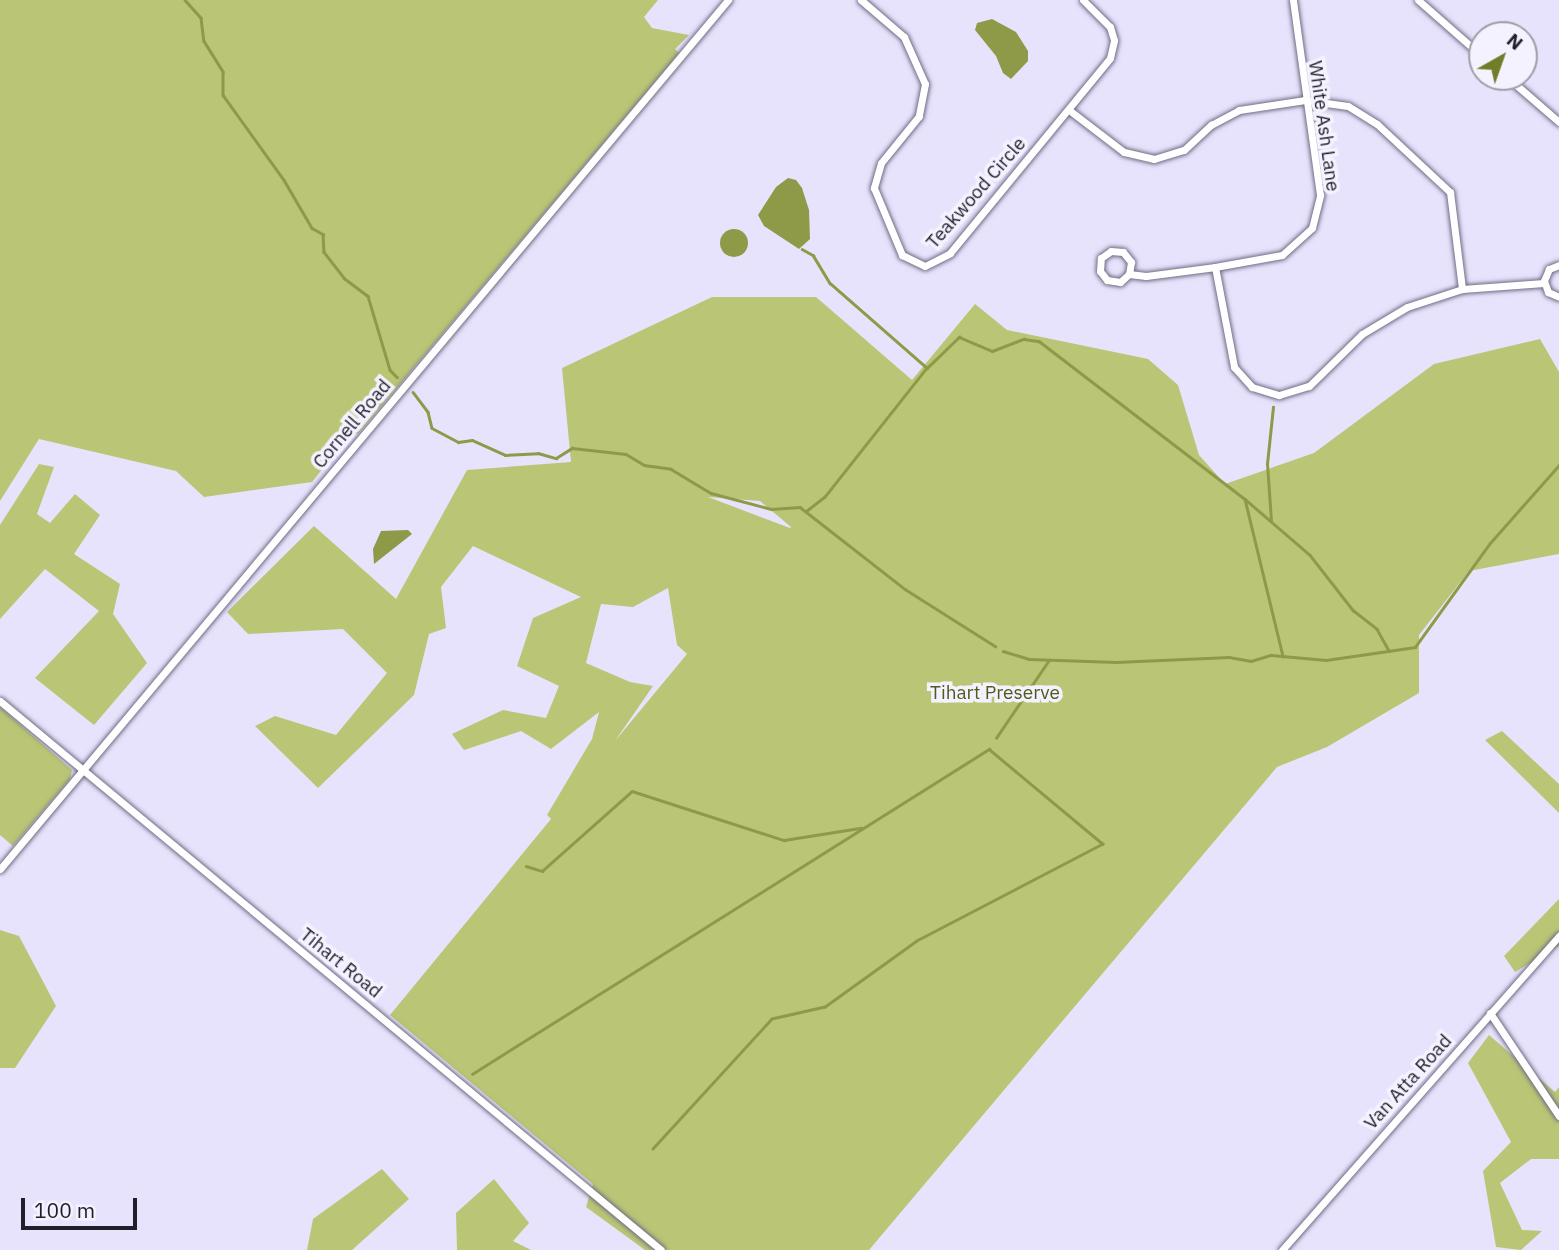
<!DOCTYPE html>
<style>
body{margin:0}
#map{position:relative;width:1559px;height:1250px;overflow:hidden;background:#e8e3fc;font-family:"IBM Plex Sans",sans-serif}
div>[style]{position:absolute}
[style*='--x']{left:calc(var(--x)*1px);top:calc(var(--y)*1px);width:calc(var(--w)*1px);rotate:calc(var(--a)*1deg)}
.green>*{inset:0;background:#bac675}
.water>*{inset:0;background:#8e9a47}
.round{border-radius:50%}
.stream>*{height:2.5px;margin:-1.25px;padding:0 1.25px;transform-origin:1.25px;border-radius:1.25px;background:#8e9a47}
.roads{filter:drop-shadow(0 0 2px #726b86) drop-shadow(0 0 2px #726b86)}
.street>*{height:7px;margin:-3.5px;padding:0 3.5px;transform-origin:3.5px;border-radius:3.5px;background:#fff}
span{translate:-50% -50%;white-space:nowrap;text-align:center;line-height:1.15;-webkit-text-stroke:7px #f5f2ff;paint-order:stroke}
.street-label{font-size:19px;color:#221f2a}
.park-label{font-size:19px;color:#51591c}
.north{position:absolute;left:1468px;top:21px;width:70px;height:70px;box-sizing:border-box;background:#f5f2ff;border:2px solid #a19eaa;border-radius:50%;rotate:40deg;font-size:19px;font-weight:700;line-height:28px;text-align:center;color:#221f2a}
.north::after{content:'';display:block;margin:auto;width:24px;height:32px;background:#727d29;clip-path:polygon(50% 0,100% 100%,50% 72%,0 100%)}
.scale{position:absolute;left:21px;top:1198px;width:116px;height:32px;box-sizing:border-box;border:4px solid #221f2a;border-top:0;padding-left:9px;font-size:21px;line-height:24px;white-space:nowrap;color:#221f2a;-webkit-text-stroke:5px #f5f2ff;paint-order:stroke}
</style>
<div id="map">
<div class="green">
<i style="clip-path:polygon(0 0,658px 0,644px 17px,652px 28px,689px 35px,675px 49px,679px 53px,358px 434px,353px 430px,312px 482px,204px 497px,176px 471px,39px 439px,0 501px)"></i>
<i style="clip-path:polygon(evenodd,712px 297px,816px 297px,912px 380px,975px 304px,1007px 330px,1148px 359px,1178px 385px,1199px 455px,1225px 484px,1314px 453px,1434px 364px,1540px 339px,1559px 372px,1559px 554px,1469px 571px,1419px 635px,1419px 693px,1327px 747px,1277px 767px,869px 1250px,645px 1250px,586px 1207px,593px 1184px,390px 1015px,551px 819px,547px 815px,592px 739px,599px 712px,551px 749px,521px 731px,464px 750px,452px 734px,503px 710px,546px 718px,559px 686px,517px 666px,533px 618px,581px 597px,473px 546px,441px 587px,446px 628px,429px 634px,414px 695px,318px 788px,255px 726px,275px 716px,336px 735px,387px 673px,343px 629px,248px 634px,227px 612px,314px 526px,396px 599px,467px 470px,571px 462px,562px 368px,712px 297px,708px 497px,760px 501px,791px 527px,790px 528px,708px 497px,712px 297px,668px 588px,677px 645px,687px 654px,615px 741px,653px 686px,630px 682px,586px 663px,601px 604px,633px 607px,668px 588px)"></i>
<i style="clip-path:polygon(39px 464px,54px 467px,37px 514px,50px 523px,75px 494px,100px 515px,74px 554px,120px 584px,113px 614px,147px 663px,94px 725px,35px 678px,99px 611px,45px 569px,0 619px,0 525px)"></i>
<i style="clip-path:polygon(0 707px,72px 770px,70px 779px,13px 846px,0 835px)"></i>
<i style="clip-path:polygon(1502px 731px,1559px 784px,1559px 813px,1485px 740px)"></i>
<i style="clip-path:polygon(1559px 899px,1559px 946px,1515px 972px,1504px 956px)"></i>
<i style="clip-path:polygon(0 930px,19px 936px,56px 1006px,15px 1068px,0 1068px)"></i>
<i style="clip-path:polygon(1489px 1035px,1555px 1092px,1559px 1087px,1559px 1159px,1531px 1159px,1500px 1183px,1522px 1230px,1542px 1231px,1521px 1250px,1496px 1247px,1483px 1171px,1511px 1142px,1468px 1063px)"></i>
<i style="clip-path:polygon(382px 1169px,409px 1199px,352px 1250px,307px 1250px,313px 1219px)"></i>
<i style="clip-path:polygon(494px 1179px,529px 1223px,513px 1241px,531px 1250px,457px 1250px,456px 1213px)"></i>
</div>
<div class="water">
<i style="clip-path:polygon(992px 19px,1016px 32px,1028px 51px,1028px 61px,1011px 79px,1003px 73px,996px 56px,975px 30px,977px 23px)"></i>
<i style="clip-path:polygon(788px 178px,796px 180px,802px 188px,809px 210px,810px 239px,799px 249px,764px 226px,758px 215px,776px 187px)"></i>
<i class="round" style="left:720px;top:229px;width:28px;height:28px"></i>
<i style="clip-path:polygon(408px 530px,412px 534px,374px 564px,373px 549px,381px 531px)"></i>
</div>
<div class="stream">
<i style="--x:185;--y:0;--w:24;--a:48"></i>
<i style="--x:201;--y:18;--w:23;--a:83"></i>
<i style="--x:204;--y:41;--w:36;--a:58"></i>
<i style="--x:223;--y:72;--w:23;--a:90"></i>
<i style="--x:223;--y:95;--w:105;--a:54.3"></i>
<i style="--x:284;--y:180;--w:56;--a:59.7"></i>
<i style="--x:312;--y:228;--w:13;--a:29"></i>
<i style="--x:323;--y:234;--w:18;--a:87"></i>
<i style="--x:324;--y:252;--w:33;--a:52"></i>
<i style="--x:344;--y:278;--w:30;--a:37"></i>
<i style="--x:368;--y:296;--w:77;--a:73.4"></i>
<i style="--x:390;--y:370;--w:10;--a:45"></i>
<i style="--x:802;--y:249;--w:13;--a:29"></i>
<i style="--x:813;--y:255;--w:33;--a:59"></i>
<i style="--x:830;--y:283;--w:129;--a:41.2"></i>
<i style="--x:927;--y:368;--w:164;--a:128.3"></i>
<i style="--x:825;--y:497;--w:23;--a:142"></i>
<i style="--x:927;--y:368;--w:45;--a:-44.1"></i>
<i style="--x:959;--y:337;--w:36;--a:23"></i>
<i style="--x:992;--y:351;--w:34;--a:-21"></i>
<i style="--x:1024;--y:339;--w:15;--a:8"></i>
<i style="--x:1039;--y:341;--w:260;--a:37.5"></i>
<i style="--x:1245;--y:499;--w:86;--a:40.7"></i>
<i style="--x:1310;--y:555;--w:70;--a:52"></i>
<i style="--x:1353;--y:610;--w:31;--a:38"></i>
<i style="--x:1377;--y:629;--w:25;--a:61"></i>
<i style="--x:413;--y:392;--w:25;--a:53"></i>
<i style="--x:428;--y:412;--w:16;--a:76"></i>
<i style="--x:432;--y:428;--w:30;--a:28"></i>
<i style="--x:458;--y:442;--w:14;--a:-8"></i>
<i style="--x:472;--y:440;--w:36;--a:24"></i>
<i style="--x:505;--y:455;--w:33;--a:-3"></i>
<i style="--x:538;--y:453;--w:19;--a:16"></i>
<i style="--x:556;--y:458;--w:19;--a:-32"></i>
<i style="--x:572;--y:448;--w:54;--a:6.3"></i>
<i style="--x:626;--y:454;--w:21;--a:31"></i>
<i style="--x:644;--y:465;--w:27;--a:8"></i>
<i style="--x:671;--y:469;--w:47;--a:31"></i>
<i style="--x:711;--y:493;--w:62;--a:14.9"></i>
<i style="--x:771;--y:509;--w:29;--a:-4"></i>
<i style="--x:800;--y:507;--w:133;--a:38"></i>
<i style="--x:905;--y:589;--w:107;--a:32.3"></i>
<i style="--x:1245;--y:499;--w:162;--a:76.4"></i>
<i style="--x:1271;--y:521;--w:57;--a:-94"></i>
<i style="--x:1267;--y:464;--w:57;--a:-84"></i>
<i style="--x:1003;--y:651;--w:27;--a:17"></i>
<i style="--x:1029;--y:659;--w:87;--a:2"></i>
<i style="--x:1116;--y:662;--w:113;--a:-2.5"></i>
<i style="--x:1229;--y:657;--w:22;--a:10"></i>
<i style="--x:1251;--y:661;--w:21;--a:-17"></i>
<i style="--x:1271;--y:655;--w:55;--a:5.2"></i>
<i style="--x:1326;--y:660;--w:90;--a:-8.3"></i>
<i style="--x:1415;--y:647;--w:128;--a:-54.2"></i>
<i style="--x:1490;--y:543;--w:104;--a:-48.5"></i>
<i style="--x:996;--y:738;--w:94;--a:-55.8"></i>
<i style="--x:526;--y:866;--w:17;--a:17"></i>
<i style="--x:542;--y:871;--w:120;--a:-41.6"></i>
<i style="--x:632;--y:791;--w:160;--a:17.9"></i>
<i style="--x:784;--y:840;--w:78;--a:-8.9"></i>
<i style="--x:472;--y:1074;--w:611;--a:-32.15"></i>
<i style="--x:989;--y:749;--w:148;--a:39.8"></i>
<i style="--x:1103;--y:844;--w:210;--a:152.5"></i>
<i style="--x:917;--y:941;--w:113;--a:144.3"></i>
<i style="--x:825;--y:1007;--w:54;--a:167.2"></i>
<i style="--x:772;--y:1019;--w:176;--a:132.5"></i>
</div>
<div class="roads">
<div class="street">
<i style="--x:861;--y:0;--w:57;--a:40.7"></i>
<i style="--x:904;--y:37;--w:51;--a:65.9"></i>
<i style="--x:925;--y:84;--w:33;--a:101"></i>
<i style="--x:919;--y:116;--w:60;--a:129"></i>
<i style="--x:881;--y:163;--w:26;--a:106"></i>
<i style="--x:874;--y:188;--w:73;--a:67.3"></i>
<i style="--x:902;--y:255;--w:25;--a:26"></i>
<i style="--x:925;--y:266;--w:28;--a:-27"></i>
<i style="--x:950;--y:253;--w:252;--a:-50.6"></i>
<i style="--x:1110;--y:58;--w:18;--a:-77"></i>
<i style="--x:1114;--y:40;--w:14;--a:-107"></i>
<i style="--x:1110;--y:27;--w:38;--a:-135"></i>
<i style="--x:1418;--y:0;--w:85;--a:41.2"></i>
<i style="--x:1507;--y:77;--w:69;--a:40.9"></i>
<i style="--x:1069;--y:110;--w:69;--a:37.4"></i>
<i style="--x:1124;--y:152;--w:31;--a:13"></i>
<i style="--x:1154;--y:159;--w:31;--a:-17"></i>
<i style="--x:1184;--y:150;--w:37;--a:-43"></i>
<i style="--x:1211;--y:125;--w:32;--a:-28"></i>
<i style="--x:1239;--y:110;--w:67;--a:-8.6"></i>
<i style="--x:1305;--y:100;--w:43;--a:7.9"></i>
<i style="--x:1348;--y:106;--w:34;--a:32"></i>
<i style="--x:1377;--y:124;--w:100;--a:43"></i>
<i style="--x:1450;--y:192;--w:98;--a:82.9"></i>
<i style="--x:1559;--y:265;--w:11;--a:158"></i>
<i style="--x:1549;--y:269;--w:13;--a:113"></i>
<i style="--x:1544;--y:281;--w:12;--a:70"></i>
<i style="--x:1548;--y:292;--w:12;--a:24"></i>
<i style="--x:1215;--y:267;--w:102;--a:79.2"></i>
<i style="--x:1234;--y:367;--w:27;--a:48"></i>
<i style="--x:1252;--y:387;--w:28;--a:17"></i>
<i style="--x:1279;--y:395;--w:31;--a:-17"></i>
<i style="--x:1309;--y:386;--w:74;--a:-44.5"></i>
<i style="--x:1362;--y:334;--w:52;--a:-31"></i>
<i style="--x:1407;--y:307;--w:58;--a:-18.1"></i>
<i style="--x:1462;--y:289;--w:82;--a:-4.2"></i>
<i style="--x:1129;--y:274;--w:12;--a:138"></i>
<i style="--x:1120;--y:282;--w:13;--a:-171"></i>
<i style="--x:1107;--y:280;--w:11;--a:-128"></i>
<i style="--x:1100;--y:271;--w:13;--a:-86"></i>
<i style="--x:1101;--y:258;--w:12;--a:-35"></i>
<i style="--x:1111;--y:251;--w:12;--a:5"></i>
<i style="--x:1123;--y:252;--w:13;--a:51"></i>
<i style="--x:1131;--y:262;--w:12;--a:99"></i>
<i style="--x:1129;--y:274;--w:17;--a:7"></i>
<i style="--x:1146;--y:276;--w:70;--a:-7.4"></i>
<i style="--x:1215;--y:267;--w:68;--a:-10.2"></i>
<i style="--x:1282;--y:255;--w:40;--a:-42"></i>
<i style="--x:1312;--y:228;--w:34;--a:-76"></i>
<i style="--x:1320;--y:195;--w:197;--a:-97.9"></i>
<i style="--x:0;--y:701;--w:859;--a:39.71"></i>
<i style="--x:0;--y:869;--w:1134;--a:-50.05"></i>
<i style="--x:1490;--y:1013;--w:124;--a:56.2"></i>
<i style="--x:1282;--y:1250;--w:419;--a:-48.6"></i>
</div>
</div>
<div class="street-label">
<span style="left:1324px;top:126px;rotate:82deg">White Ash Lane</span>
<span style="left:976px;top:193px;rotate:-49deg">Teakwood Circle</span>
<span style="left:352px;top:424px;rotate:-50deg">Cornell Road</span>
<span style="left:341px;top:963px;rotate:39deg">Tihart Road</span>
<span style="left:1408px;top:1082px;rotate:-48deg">Van Atta Road</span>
</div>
<div class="park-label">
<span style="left:995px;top:693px">Tihart Preserve</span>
</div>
<div class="north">N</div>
<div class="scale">100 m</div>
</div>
